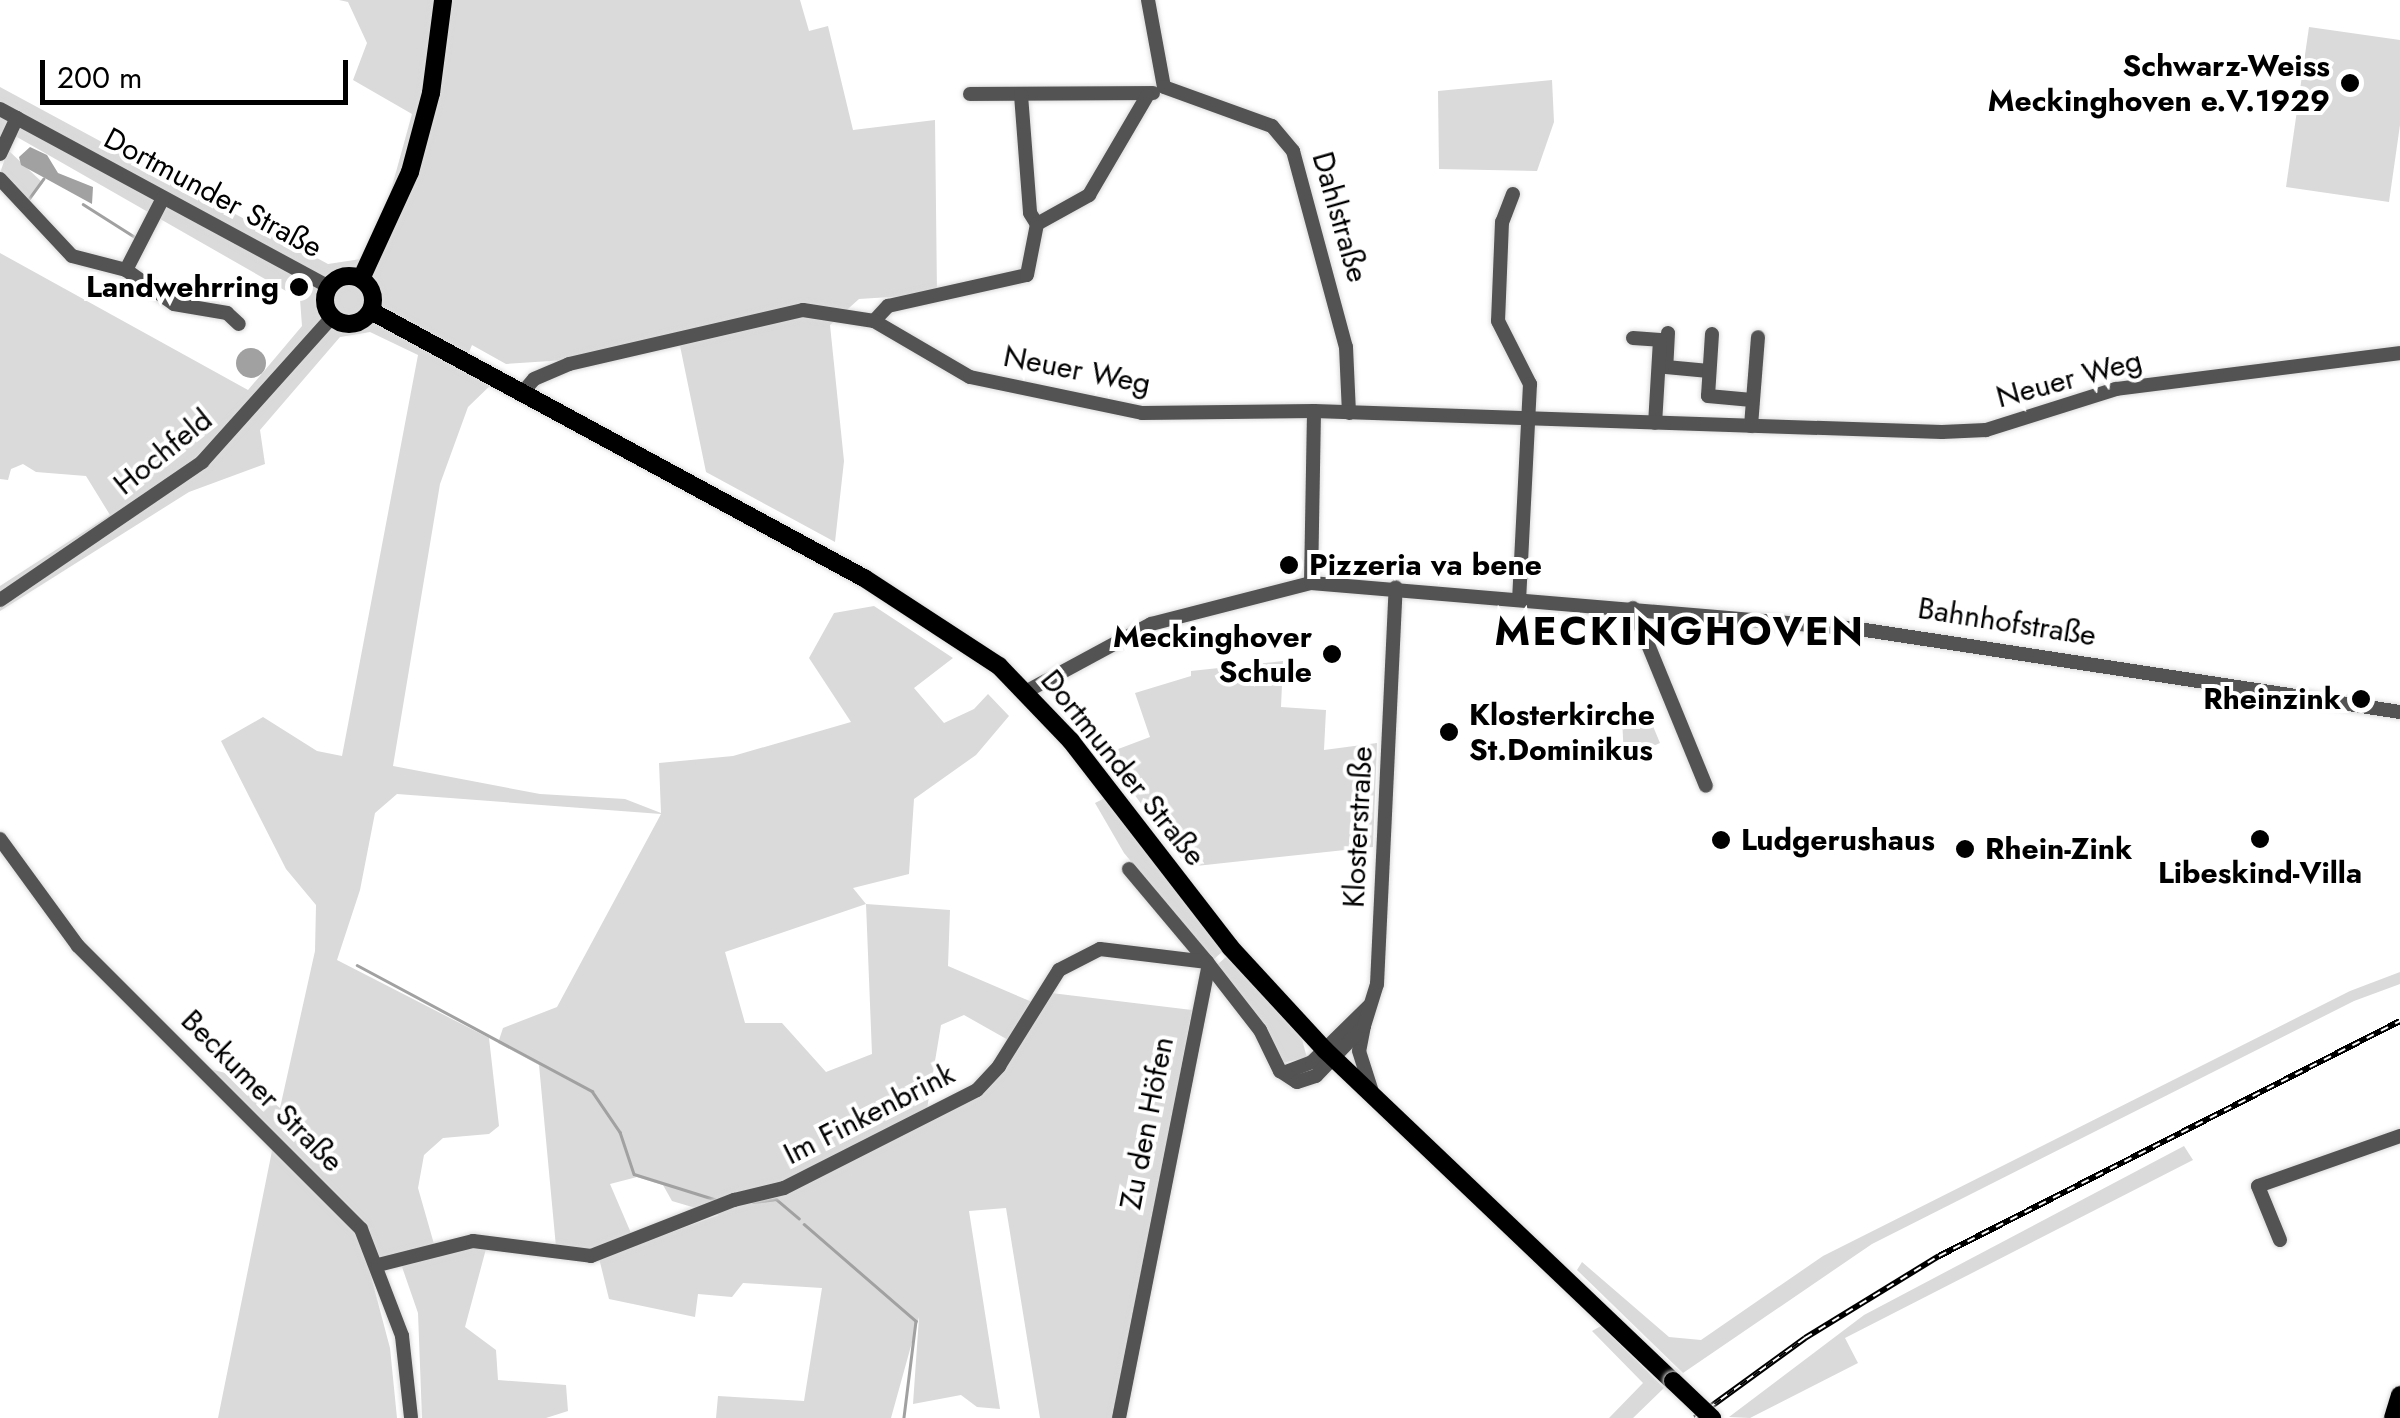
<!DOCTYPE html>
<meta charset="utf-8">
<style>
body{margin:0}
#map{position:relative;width:2400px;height:1418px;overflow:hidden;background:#fff;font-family:Jost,sans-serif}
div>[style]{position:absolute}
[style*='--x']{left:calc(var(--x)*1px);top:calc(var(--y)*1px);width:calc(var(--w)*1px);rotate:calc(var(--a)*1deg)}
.green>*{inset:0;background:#dadada}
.water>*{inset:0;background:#a1a1a1}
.round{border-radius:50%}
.stream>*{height:2.5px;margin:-1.25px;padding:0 1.25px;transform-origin:1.25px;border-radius:1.25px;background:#a1a1a1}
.roads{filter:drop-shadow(0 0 2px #dbdbdb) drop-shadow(0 0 2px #dbdbdb)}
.minor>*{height:14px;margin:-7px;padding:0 7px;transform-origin:7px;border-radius:7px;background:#535353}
.major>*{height:18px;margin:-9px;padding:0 9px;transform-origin:9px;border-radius:9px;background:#000}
.major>.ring{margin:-9px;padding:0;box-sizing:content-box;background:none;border:18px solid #000;border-radius:50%}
.rail>*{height:6px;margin-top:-3px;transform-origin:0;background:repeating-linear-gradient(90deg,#fff 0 8px,#000 0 16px);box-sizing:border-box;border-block:2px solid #000}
.bridges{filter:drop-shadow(0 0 2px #dbdbdb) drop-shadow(0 0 2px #dbdbdb)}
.major-bridge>*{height:18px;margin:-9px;padding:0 9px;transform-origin:9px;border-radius:9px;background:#000}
.dots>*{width:28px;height:28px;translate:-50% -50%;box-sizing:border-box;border:5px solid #fff;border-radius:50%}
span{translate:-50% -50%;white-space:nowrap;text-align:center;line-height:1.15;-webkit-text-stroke:8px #fff;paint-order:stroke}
.poi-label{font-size:30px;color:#000;font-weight:700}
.right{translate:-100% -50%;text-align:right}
.left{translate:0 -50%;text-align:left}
.street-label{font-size:30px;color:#000}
.district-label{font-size:40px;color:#000;font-weight:700;letter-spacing:2.5px}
.scale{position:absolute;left:40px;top:60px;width:308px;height:45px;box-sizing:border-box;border:5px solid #000;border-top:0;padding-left:12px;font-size:30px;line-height:35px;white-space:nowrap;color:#000;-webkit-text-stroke:8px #fff;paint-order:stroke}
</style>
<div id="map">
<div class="green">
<i style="clip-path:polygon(evenodd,339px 0,800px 0,809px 31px,828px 26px,853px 130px,935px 120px,937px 294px,859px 299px,830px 325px,844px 461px,835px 542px,706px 472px,679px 341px,612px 357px,506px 364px,472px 345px,465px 362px,497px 379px,468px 407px,440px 484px,393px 766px,540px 794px,625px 799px,661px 813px,659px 763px,733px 756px,851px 722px,809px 658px,834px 613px,874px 606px,953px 658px,914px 688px,944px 723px,974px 709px,988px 694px,1009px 716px,976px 755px,914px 799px,909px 874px,853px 888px,866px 904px,950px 910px,948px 966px,1032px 1002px,1010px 1041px,964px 1015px,941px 1025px,926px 1115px,976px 1092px,1043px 992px,1192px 1010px,1115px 1418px,1040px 1418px,1006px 1208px,969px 1211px,1000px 1409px,977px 1407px,961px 1395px,913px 1404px,919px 1317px,891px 1418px,716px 1418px,718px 1396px,804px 1401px,822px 1288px,743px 1283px,732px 1297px,698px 1294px,695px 1317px,609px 1299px,599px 1258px,719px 1215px,672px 1201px,663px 1185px,637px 1177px,610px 1184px,631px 1233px,587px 1250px,556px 1247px,539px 1065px,498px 1043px,503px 1028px,557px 1007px,661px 814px,397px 794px,375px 813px,360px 890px,337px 960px,489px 1038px,499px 1126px,489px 1134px,443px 1138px,424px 1155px,418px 1188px,434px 1244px,379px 1261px,359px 1231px,390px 1348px,397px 1418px,218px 1418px,274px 1141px,202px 1067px,241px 1077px,280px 1108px,315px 951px,316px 905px,286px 869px,221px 741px,263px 717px,317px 751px,342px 756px,418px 355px,370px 332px,340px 337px,260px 430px,265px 464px,189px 492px,0 611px,0 586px,110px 515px,86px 476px,36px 472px,23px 464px,11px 469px,8px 480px,0 479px,0 253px,248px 390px,302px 326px,300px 299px,10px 133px,0 145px,0 87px,328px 264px,361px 259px,390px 194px,412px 114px,353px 80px,367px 43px,348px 2px,339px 0,866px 904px,872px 1054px,826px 1072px,782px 1023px,745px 1023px,725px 952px,866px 904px)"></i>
<i style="clip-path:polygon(2309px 27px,2400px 40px,2400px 125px,2389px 202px,2286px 187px)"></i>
<i style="clip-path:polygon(1552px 80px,1554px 122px,1537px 171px,1439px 169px,1438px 91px)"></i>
<i style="clip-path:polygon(8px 150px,43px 183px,25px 204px,0 173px)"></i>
<i style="clip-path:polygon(1283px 661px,1281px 707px,1326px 710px,1324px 750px,1377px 743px,1373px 847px,1187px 867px,1105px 754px,1150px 737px,1135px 693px,1191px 676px,1191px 671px)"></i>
<i style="clip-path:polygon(1622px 717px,1650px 719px,1660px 743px,1624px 759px)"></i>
<i style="clip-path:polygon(1107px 797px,1223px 951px,1213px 960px,1124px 853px,1095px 803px)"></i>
<i style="clip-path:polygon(1227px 956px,1302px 1039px,1307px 1058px,1281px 1063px,1217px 965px)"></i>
<i style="clip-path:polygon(2400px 972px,2400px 984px,2354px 1001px,1872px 1244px,1683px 1373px,1577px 1270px,1582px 1262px,1669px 1337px,1701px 1340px,1823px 1256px,2350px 991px)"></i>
<i style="clip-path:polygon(2184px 1146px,2193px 1160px,1845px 1338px,1858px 1363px,1750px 1418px,1729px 1417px,1864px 1315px)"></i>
<i style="clip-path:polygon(459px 1248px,486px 1249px,465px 1327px,496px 1350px,498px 1380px,566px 1385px,568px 1411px,546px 1418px,422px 1418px,418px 1313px,401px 1264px)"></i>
<i style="clip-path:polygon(1601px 1326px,1664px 1388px,1633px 1418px,1609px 1418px,1643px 1383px,1592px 1331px)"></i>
</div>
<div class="water">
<i style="clip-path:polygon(30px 147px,47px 155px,58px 173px,93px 187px,92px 204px,21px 165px,19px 157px)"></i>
<i class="round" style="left:236px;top:348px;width:30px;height:30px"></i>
</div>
<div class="stream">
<i style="--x:28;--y:200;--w:26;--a:-54"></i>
<i style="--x:83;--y:204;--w:62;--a:32.4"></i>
<i style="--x:357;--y:965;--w:267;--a:28.2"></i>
<i style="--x:592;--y:1091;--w:50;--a:55.7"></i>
<i style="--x:620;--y:1132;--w:44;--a:71.6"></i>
<i style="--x:634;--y:1174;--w:84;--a:17.4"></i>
<i style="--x:753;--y:1202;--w:23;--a:-7"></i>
<i style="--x:776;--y:1199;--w:30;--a:40"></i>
<i style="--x:804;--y:1224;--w:148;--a:40.9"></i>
<i style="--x:916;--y:1321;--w:98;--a:97.1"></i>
</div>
<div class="roads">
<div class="minor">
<i style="--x:1148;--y:0;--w:88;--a:79.6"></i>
<i style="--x:1164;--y:87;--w:115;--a:19.9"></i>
<i style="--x:1272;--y:126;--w:33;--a:50"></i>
<i style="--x:1293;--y:151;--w:203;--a:74.9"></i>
<i style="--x:1346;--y:347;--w:66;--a:87.4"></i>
<i style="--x:970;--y:94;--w:183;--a:-0.3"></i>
<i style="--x:1021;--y:95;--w:118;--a:85.6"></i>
<i style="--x:1030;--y:213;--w:13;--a:58"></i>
<i style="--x:1037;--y:224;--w:60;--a:-29.1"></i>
<i style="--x:1089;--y:195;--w:115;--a:-59.6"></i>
<i style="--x:0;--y:109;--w:374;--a:28.4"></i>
<i style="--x:0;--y:154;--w:40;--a:-65"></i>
<i style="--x:0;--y:179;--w:105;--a:46.9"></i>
<i style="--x:72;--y:256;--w:56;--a:14.5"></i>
<i style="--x:126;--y:270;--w:59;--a:35.3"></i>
<i style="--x:174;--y:304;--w:54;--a:9.6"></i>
<i style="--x:227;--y:313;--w:16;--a:43"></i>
<i style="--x:1513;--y:194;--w:30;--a:111"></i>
<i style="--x:1502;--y:222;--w:99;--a:92.3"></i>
<i style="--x:1498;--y:321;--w:71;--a:63.1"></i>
<i style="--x:1530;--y:384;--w:215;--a:92.9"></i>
<i style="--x:126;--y:270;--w:81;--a:-62.8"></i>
<i style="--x:874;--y:321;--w:21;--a:-47"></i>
<i style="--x:888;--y:306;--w:142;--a:-12.6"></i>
<i style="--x:1027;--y:275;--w:52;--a:-78.9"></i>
<i style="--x:1668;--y:333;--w:34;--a:93"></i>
<i style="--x:1666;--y:367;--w:43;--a:5.3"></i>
<i style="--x:1712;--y:334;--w:62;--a:93.7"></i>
<i style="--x:1708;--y:396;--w:44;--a:5.2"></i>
<i style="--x:1633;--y:338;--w:27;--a:4"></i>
<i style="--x:1660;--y:340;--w:83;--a:93.4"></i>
<i style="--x:522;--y:393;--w:18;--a:-49"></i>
<i style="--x:534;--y:379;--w:38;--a:-23"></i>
<i style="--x:569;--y:364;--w:240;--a:-13"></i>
<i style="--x:803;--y:310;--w:72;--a:8.8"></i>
<i style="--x:874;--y:321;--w:111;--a:30.3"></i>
<i style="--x:970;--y:377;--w:176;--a:11.8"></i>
<i style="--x:1142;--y:413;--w:172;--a:-0.7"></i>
<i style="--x:1314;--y:411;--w:628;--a:1.92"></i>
<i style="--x:1942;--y:432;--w:44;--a:-2.6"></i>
<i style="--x:1986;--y:430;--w:136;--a:-17.5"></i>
<i style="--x:2116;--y:389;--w:286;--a:-7.2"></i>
<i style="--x:1751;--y:426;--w:89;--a:-85.5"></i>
<i style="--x:1311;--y:583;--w:172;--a:-89"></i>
<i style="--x:0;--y:600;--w:245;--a:-34.3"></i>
<i style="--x:202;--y:462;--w:195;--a:-48.1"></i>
<i style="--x:1633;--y:608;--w:192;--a:67.7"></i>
<i style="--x:1027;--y:691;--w:141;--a:-28.4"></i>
<i style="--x:1151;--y:624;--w:165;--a:-14.4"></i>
<i style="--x:1311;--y:583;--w:550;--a:4.8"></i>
<i style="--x:1859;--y:629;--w:547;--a:8.72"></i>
<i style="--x:0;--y:839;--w:132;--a:53.9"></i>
<i style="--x:78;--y:946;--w:400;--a:45"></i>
<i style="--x:361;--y:1229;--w:115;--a:69"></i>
<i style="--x:402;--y:1336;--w:82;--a:83.7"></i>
<i style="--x:1129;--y:869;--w:121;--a:50"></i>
<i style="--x:1364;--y:1026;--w:25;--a:101"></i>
<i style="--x:1359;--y:1051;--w:43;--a:72.4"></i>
<i style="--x:1286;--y:1072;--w:28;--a:-21"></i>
<i style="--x:1312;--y:1062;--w:80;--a:-44.5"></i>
<i style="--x:2280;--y:1240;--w:58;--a:-112.2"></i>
<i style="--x:2258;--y:1186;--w:151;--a:-19.4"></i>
<i style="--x:378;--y:1265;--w:98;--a:-14.2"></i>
<i style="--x:473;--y:1241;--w:119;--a:7.2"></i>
<i style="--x:591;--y:1256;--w:154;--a:-21.4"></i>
<i style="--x:734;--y:1200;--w:51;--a:-13.5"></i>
<i style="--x:784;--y:1188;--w:216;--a:-26.9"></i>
<i style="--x:977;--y:1090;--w:33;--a:-47"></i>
<i style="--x:999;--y:1066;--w:113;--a:-58"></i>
<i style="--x:1059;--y:970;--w:46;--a:-27.1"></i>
<i style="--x:1100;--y:949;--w:108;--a:6.9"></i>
<i style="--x:1207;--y:962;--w:86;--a:52.1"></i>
<i style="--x:1260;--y:1030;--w:46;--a:64"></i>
<i style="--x:1280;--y:1071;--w:20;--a:33"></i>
<i style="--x:1297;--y:1082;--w:20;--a:-18"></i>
<i style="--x:1316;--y:1076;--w:69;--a:-46.2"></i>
<i style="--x:1364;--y:1026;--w:44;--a:-72.8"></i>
<i style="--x:1377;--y:984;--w:397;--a:-87.3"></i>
<i style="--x:1119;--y:1418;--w:462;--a:-78.8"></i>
</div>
<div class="major">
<i class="ring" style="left:325px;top:276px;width:30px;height:30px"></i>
<i style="--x:361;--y:279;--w:118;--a:-65.4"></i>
<i style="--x:410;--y:172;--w:82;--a:-75.1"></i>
<i style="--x:431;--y:93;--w:94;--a:-82.6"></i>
<i style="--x:371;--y:311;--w:561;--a:28.44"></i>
<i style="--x:864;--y:578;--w:161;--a:33.1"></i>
<i style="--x:999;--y:666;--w:104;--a:46.2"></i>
<i style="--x:1071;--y:741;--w:260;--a:52.3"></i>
<i style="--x:1230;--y:947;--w:140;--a:47.3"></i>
<i style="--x:1325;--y:1050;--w:480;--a:43.6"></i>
<i style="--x:2393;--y:1418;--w:24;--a:-73"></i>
</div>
</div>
<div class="rail">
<i style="--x:1695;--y:1418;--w:136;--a:-36"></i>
<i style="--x:1805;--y:1338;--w:157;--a:-31.5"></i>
<i style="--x:1939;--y:1256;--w:517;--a:-27.01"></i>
</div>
<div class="bridges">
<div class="major-bridge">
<i style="--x:1673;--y:1381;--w:54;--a:43.5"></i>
</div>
</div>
<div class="dots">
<i style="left:2350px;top:83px;background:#000"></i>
<i style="left:299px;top:287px;background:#000"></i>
<i style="left:1289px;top:565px;background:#000"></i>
<i style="left:1332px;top:654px;background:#000"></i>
<i style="left:2361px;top:699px;background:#000"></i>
<i style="left:1449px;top:732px;background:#000"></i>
<i style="left:2260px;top:839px;background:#000"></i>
<i style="left:1721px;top:840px;background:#000"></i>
<i style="left:1965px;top:849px;background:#000"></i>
</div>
<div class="poi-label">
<span class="right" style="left:2330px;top:83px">Schwarz-Weiss<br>Meckinghoven e.V.1929</span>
<span class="right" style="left:279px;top:287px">Landwehrring</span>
<span class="left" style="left:1309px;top:565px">Pizzeria va bene</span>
<span class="right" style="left:1312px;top:654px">Meckinghover<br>Schule</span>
<span class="right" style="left:2341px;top:699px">Rheinzink</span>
<span class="left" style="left:1469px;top:732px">Klosterkirche<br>St.Dominikus</span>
<span class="left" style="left:1741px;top:840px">Ludgerushaus</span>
<span class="left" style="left:1985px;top:849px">Rhein-Zink</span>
<span style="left:2260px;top:873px">Libeskind-Villa</span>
</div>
<div class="street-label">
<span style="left:213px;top:193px;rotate:28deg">Dortmunder Straße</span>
<span style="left:1340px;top:217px;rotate:74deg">Dahlstraße</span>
<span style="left:1077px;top:370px;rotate:11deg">Neuer Weg</span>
<span style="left:2069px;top:379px;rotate:-15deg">Neuer Weg</span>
<span style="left:163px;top:452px;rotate:-39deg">Hochfeld</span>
<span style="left:2007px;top:622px;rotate:9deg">Bahnhofstraße</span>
<span style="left:1123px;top:768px;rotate:51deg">Dortmunder Straße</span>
<span style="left:1358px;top:827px;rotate:-87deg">Klosterstraße</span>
<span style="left:262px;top:1091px;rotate:45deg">Beckumer Straße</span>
<span style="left:869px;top:1114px;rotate:-27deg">Im Finkenbrink</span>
<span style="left:1147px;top:1123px;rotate:-79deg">Zu den Höfen</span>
</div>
<div class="district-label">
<span style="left:1680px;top:631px">MECKINGHOVEN</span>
</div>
<div class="scale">200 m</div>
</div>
